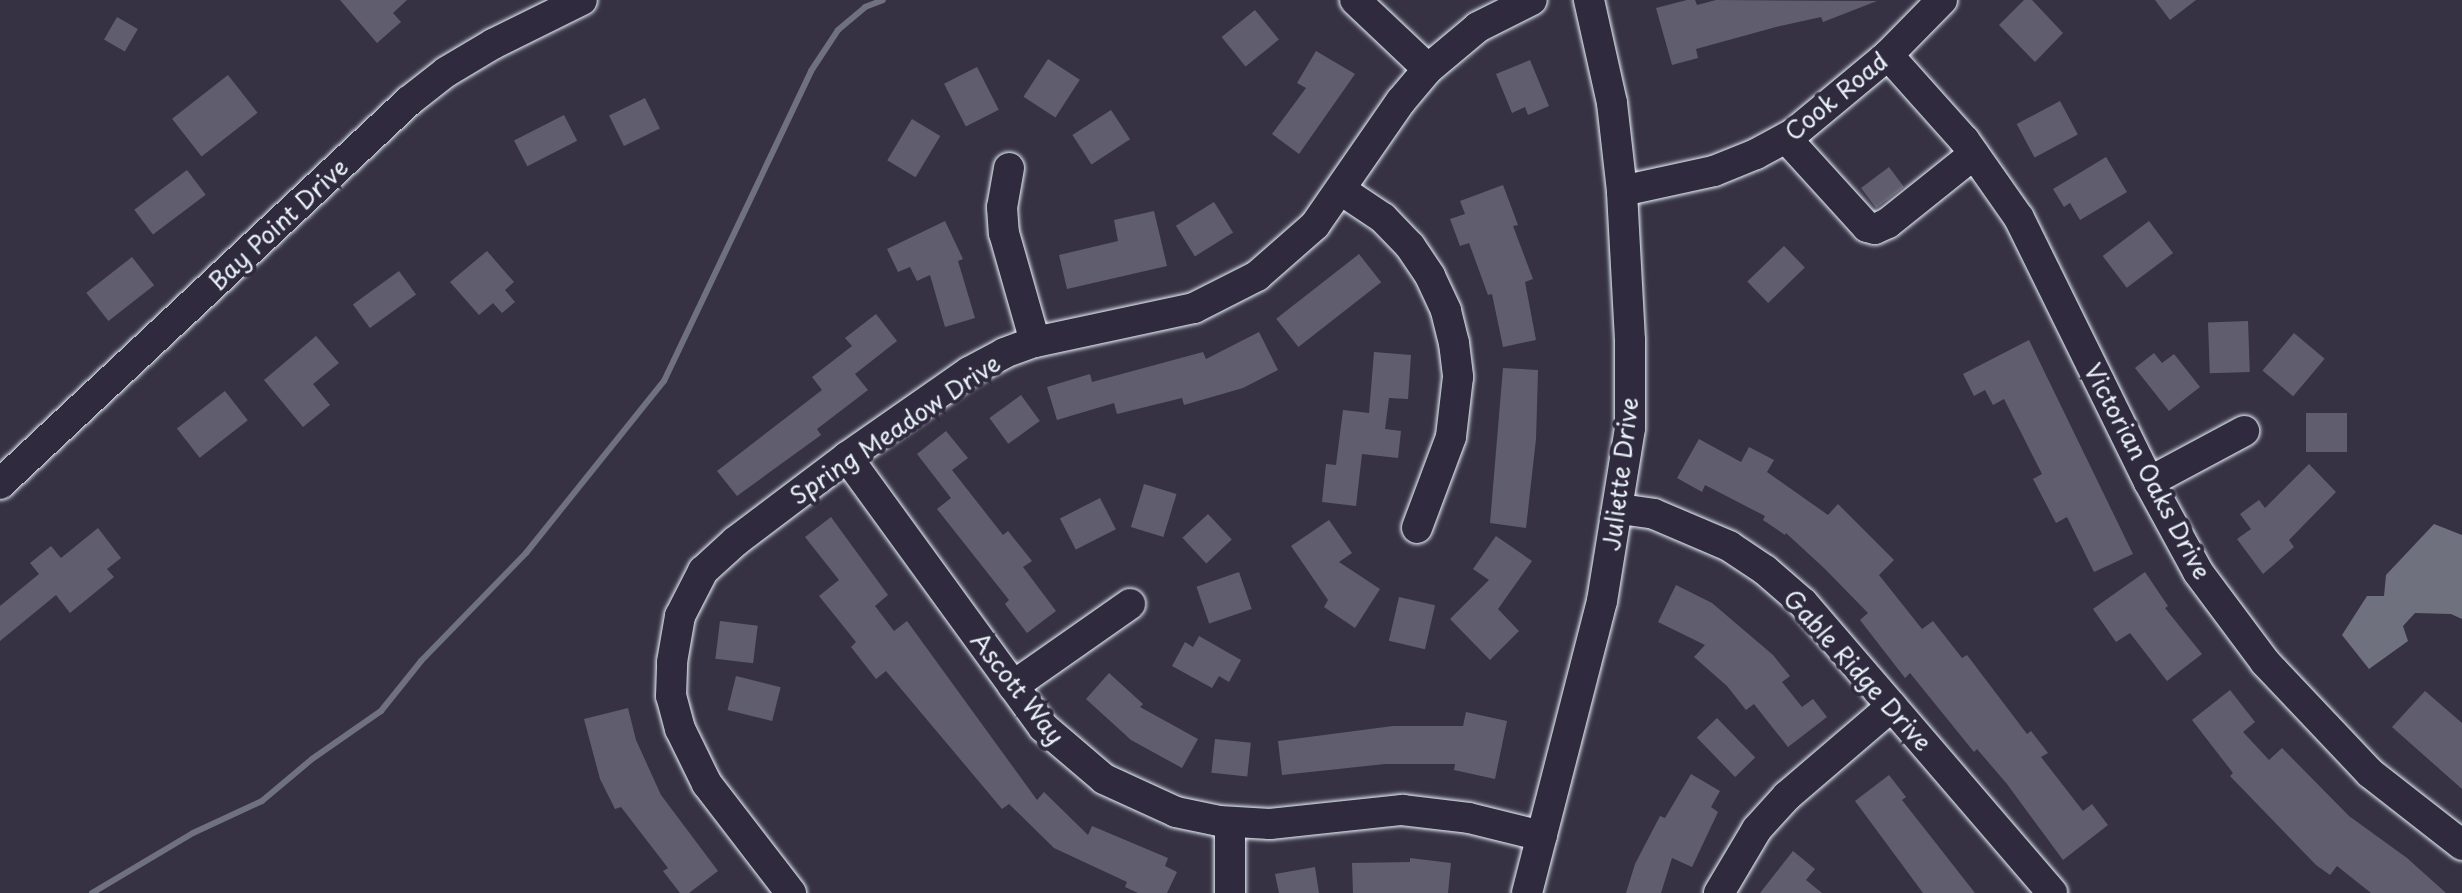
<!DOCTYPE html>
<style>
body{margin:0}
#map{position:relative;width:2462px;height:893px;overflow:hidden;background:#363244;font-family:"Playpen Sans",sans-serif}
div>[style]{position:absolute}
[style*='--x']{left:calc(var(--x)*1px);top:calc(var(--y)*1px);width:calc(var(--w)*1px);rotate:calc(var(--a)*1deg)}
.water>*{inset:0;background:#70717f}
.stream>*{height:6px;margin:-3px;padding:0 3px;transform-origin:3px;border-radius:3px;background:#70717f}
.building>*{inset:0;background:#605e6e;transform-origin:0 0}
.roads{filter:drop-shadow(0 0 2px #e8f1f8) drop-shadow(0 0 2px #e8f1f8)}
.minor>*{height:30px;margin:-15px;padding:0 15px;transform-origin:15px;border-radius:15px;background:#2f2a3d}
span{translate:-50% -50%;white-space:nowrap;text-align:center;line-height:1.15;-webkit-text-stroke:8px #2f2a3d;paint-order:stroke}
.street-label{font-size:24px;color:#e8f1f8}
</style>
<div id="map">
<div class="water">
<i style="clip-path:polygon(2434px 524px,2462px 535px,2462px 619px,2451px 614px,2415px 613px,2403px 626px,2408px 641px,2369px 669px,2342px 635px,2367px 596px,2384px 596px,2386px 575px)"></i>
</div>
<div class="stream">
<i style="--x:92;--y:893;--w:117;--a:-30.7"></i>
<i style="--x:193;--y:833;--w:76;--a:-24.9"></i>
<i style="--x:262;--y:801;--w:65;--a:-40"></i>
<i style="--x:312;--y:759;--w:84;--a:-34.8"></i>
<i style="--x:381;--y:711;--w:64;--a:-51.3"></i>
<i style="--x:421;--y:661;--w:151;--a:-45.8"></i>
<i style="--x:526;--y:553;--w:221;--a:-51.3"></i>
<i style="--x:664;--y:381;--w:343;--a:-64.6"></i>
<i style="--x:811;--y:71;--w:49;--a:-56.6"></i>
<i style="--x:838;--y:30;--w:35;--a:-40"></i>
<i style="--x:865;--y:7;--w:19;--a:-21"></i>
</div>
<div class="building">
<i style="clip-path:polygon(340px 0,407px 0,393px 13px,401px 22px,377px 43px)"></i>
<i style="clip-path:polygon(1687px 0,1695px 0,1697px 5px,1716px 0,1877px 1px,1823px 22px,1821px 17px,1776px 27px,1696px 49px,1698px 58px,1672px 65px,1656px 8px)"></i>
<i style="clip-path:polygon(2024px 0,2032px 0,2063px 33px,2035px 62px,1999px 25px)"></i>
<i style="clip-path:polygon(2155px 0,2196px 0,2170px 20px)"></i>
<i style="left:1255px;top:10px;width:38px;height:43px;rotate:51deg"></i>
<i style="left:117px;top:17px;width:24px;height:26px;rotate:30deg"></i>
<i style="clip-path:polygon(1316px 51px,1355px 74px,1299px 154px,1272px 134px,1306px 88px,1297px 83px)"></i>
<i style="left:1048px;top:59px;width:38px;height:45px;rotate:33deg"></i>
<i style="clip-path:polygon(1530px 60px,1549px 106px,1528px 115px,1525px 107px,1512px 113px,1496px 74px)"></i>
<i style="left:977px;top:67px;width:48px;height:37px;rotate:63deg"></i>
<i style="left:228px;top:75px;width:48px;height:71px;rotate:52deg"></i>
<i style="left:645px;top:98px;width:34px;height:40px;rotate:64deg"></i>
<i style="left:2060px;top:101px;width:38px;height:49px;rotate:62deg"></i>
<i style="left:1111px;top:110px;width:35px;height:46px;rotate:57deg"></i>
<i style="left:564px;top:115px;width:29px;height:56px;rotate:63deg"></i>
<i style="left:912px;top:119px;width:33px;height:48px;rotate:31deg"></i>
<i style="clip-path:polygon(2106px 157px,2127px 192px,2080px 220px,2070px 203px,2064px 207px,2053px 189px)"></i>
<i style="left:1889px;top:167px;width:25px;height:35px;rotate:53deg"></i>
<i style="left:187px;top:170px;width:31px;height:66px;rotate:53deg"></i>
<i style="clip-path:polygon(1503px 185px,1518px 225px,1513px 226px,1533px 279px,1525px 282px,1536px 340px,1503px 347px,1492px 294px,1488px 295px,1469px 243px,1460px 246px,1450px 219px,1465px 214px,1460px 201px)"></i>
<i style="left:1214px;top:202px;width:36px;height:45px;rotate:58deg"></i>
<i style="clip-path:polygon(1154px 211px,1167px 266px,1067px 289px,1059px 255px,1118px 241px,1114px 220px)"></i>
<i style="clip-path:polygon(945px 221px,963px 259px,958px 261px,975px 318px,945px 327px,930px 275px,917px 281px,910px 267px,898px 272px,887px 249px)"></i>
<i style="left:2149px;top:221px;width:40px;height:58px;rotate:53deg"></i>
<i style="left:1784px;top:246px;width:30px;height:51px;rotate:46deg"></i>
<i style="clip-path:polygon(487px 251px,514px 282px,505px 290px,515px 302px,502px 313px,493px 303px,479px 315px,450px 282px)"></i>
<i style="left:1359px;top:254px;width:36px;height:105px;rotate:52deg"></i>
<i style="left:132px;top:257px;width:36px;height:58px;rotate:52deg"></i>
<i style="left:399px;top:271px;width:29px;height:57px;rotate:54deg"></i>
<i style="clip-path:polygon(876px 314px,897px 341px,855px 374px,868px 390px,817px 429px,821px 435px,737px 496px,717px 471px,822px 390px,812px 377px,852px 346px,845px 338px)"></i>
<i style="left:2248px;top:321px;width:51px;height:40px;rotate:88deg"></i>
<i style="clip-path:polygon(1259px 332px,1278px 370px,1243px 388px,1184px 405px,1182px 398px,1117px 414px,1114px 403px,1057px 420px,1047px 387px,1090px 374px,1092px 382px,1203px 352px,1206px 359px)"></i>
<i style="left:2294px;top:333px;width:40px;height:49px;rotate:40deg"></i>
<i style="clip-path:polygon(316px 336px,339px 363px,313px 384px,330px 405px,303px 427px,264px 380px)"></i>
<i style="clip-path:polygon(2029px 340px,2133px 554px,2094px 572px,2067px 517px,2056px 523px,2033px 479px,2042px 474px,2004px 399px,1993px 405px,1985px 390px,1974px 396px,1963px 374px)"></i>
<i style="clip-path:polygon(1374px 352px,1411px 355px,1408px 399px,1389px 398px,1385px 429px,1401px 431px,1398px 458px,1362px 454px,1356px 506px,1322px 502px,1326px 464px,1336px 465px,1343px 410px,1369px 413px)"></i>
<i style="clip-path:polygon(2154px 353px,2162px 363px,2174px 354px,2200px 387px,2169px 411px,2135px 368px)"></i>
<i style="clip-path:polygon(1503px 368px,1538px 370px,1536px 439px,1526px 528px,1490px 523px)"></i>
<i style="left:225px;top:391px;width:37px;height:61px;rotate:52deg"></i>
<i style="left:1021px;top:395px;width:32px;height:39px;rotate:54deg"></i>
<i style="left:2306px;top:413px;width:41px;height:39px"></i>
<i style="clip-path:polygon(946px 431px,968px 458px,952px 470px,1003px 535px,1008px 531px,1032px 561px,1023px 567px,1056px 611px,1027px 633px,1005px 604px,1009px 600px,937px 509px,951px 498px,917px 454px)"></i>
<i style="clip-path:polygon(1699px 439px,1741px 462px,1749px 447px,1774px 460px,1767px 472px,1828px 515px,1838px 504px,1894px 560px,1879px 575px,1922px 629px,1933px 621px,1962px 658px,1967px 655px,2027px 734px,2031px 731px,2048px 753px,2041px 757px,2083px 811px,2092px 804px,2108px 825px,2063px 860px,2007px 784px,1977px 749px,1974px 752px,1910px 673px,1905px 678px,1860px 620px,1868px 613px,1825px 569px,1786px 533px,1785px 535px,1763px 520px,1765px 516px,1705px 485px,1702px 492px,1677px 478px)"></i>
<i style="clip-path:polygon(2309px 464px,2336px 492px,2289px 540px,2294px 547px,2263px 574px,2237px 539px,2251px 529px,2240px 514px,2259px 500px,2265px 508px)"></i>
<i style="left:1144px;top:484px;width:34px;height:45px;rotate:17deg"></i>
<i style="left:1100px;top:498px;width:35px;height:45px;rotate:63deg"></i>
<i style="left:1208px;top:514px;width:35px;height:35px;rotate:47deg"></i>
<i style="clip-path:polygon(831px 517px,888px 595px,875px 606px,894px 631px,907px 621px,1037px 800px,1044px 792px,1088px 835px,1092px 826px,1168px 858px,1165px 866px,1177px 872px,1167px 893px,1138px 893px,1125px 887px,1127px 882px,1054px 848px,1009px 804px,1002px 809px,886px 671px,876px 679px,851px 647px,856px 642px,819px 596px,839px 580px,805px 537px)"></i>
<i style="clip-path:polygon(1329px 520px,1352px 553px,1339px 562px,1380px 589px,1355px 628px,1324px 607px,1328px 600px,1291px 546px)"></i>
<i style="clip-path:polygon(98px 528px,121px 558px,107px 569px,114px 577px,70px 613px,56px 595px,0 641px,0 606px,39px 574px,30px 563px,51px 546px,61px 558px)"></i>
<i style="clip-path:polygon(1496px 536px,1532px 561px,1498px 609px,1519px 631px,1490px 660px,1450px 619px,1489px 580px,1473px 569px)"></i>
<i style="left:1239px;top:572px;width:39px;height:45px;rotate:71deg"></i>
<i style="clip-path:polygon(2145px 572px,2168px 606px,2165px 608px,2202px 654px,2167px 681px,2130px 633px,2116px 642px,2093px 609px)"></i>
<i style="clip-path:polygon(1676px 585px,1712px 603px,1773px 655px,1790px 676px,1782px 682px,1802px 707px,1813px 699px,1827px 717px,1788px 747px,1754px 704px,1746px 710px,1727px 686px,1694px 657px,1705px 645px,1658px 622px)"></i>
<i style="left:1399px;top:597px;width:37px;height:45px;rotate:13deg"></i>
<i style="left:720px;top:621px;width:38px;height:38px;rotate:7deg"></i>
<i style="clip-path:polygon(1199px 636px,1241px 660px,1229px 682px,1219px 676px,1212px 688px,1172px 666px,1185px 642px,1193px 647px)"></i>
<i style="clip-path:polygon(1109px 673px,1143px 704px,1140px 707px,1198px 739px,1182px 768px,1131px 740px,1086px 699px)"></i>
<i style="left:736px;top:676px;width:46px;height:35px;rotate:14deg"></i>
<i style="clip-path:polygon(2230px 690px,2255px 722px,2243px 732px,2269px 760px,2282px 748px,2349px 816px,2407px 858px,2446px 893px,2371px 893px,2337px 866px,2330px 875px,2316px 865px,2230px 776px,2233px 773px,2192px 720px)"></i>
<i style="clip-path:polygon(2425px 691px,2462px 723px,2462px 789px,2392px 727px)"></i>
<i style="clip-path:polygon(628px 708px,636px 740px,661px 795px,718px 871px,689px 893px,680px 893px,663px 871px,668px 868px,621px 807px,615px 809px,600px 779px,584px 719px)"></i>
<i style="clip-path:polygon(1466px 712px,1507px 721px,1495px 779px,1454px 770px,1455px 764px,1385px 764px,1282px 775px,1278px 741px,1393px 726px,1463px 726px)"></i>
<i style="left:1717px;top:718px;width:55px;height:28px;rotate:46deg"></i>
<i style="left:1215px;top:739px;width:36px;height:34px;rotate:6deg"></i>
<i style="clip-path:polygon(1691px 774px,1720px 791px,1711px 807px,1718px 812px,1692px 867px,1672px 858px,1661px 893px,1626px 893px,1635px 864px,1660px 816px,1665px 818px)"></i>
<i style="clip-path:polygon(1889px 775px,1906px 797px,1902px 800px,1975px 893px,1923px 893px,1855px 801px)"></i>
<i style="clip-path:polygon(1793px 851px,1815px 869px,1806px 880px,1822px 893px,1760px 893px)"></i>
<i style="clip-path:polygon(1410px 858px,1451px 863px,1448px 893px,1353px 893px,1352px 863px,1410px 862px)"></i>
<i style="clip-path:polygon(1315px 867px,1319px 893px,1279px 893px,1275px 874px)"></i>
</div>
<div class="roads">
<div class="minor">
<i style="--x:1355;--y:0;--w:100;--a:43.4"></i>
<i style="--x:1888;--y:55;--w:115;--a:48.2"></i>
<i style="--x:1965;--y:141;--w:94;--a:55"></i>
<i style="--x:2019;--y:218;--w:294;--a:63.8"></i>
<i style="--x:2149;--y:482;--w:102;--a:61.4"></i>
<i style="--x:2198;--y:572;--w:112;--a:53.3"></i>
<i style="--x:2265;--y:662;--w:153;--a:46.6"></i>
<i style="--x:2370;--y:773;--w:117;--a:38"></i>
<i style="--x:1786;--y:138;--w:120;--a:47.7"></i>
<i style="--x:1867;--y:227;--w:8;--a:14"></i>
<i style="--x:1875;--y:229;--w:14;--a:-25"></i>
<i style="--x:1888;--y:223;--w:110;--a:-38.7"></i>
<i style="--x:1009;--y:168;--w:40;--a:100"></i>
<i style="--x:1002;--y:207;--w:26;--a:86"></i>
<i style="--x:1004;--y:233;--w:113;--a:74.1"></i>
<i style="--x:1341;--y:190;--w:50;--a:33.7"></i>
<i style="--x:1383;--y:218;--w:39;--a:46"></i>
<i style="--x:1410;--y:246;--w:36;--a:56"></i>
<i style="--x:1430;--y:276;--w:38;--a:65"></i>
<i style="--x:1446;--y:311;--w:33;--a:76"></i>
<i style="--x:1454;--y:343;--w:34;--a:83"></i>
<i style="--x:1458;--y:377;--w:60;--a:96.7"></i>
<i style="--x:1451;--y:437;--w:97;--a:110.5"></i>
<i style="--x:1622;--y:191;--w:94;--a:-12.3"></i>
<i style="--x:1714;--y:171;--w:45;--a:-22"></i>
<i style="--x:1756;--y:154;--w:42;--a:-28.4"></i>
<i style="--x:1793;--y:134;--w:124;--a:-39.7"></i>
<i style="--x:1888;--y:55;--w:77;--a:-45.5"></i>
<i style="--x:847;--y:457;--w:334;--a:54"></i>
<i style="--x:1043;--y:727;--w:80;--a:40.4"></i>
<i style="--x:1104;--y:779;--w:79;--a:24.6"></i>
<i style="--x:1176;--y:812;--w:44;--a:11.8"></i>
<i style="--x:1219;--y:821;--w:51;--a:3.4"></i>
<i style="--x:1270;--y:824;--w:133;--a:-6.1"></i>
<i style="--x:1402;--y:810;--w:67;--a:6.8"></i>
<i style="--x:1469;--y:818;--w:75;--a:13.9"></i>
<i style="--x:2149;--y:482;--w:108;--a:-28.2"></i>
<i style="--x:0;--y:484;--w:560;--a:-43.12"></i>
<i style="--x:409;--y:101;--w:47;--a:-38.1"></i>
<i style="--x:446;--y:72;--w:55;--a:-30.8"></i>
<i style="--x:493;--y:44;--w:99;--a:-26.3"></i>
<i style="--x:1620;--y:509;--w:34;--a:8"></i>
<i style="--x:1654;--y:514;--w:82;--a:23.1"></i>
<i style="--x:1729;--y:546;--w:43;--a:33.7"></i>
<i style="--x:1765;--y:570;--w:50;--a:41"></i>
<i style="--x:1803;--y:603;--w:382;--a:49.3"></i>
<i style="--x:1013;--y:686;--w:143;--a:-35"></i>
<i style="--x:791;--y:893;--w:138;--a:-127.6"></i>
<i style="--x:707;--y:784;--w:61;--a:-116.1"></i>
<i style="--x:680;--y:729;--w:34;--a:-105"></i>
<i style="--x:671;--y:696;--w:34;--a:-88"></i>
<i style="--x:672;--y:662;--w:47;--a:-80.1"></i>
<i style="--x:680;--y:616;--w:51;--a:-62.9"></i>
<i style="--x:703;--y:571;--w:45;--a:-42.3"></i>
<i style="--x:736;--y:541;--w:139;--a:-37.1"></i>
<i style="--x:847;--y:457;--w:149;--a:-34.9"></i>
<i style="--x:969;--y:372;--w:40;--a:-28"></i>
<i style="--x:1004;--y:353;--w:33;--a:-20"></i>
<i style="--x:1035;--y:342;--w:163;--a:-12.1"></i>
<i style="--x:1194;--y:308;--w:71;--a:-26.9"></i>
<i style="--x:1257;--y:276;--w:77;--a:-41.3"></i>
<i style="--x:1315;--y:225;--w:151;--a:-55.3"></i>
<i style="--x:1401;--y:101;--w:42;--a:-49.8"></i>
<i style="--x:1428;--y:69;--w:65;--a:-40"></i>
<i style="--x:1478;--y:27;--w:60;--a:-26.6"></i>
<i style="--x:1230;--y:893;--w:70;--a:-90"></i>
<i style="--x:1527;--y:893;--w:301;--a:-75.6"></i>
<i style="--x:1602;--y:601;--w:175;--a:-80.8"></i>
<i style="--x:1630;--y:428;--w:88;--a:-90"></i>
<i style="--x:1630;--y:340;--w:149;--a:-93.1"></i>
<i style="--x:1622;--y:191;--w:89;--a:-96.5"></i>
<i style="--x:1612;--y:103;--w:106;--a:-102.6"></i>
<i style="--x:1719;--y:893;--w:74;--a:-59.3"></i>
<i style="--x:1757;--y:829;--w:45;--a:-47.7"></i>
<i style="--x:1787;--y:796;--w:138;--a:-40.6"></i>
</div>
</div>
<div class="street-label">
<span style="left:1836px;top:96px;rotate:-39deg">Cook Road</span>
<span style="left:278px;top:224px;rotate:-43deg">Bay Point Drive</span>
<span style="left:895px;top:429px;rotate:-34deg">Spring Meadow Drive</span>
<span style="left:2148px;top:471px;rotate:62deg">Victorian Oaks Drive</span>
<span style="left:1620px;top:474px;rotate:-83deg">Juliette Drive</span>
<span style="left:1858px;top:670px;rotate:48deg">Gable Ridge Drive</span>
<span style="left:1018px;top:688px;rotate:52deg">Ascott Way</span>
</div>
</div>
